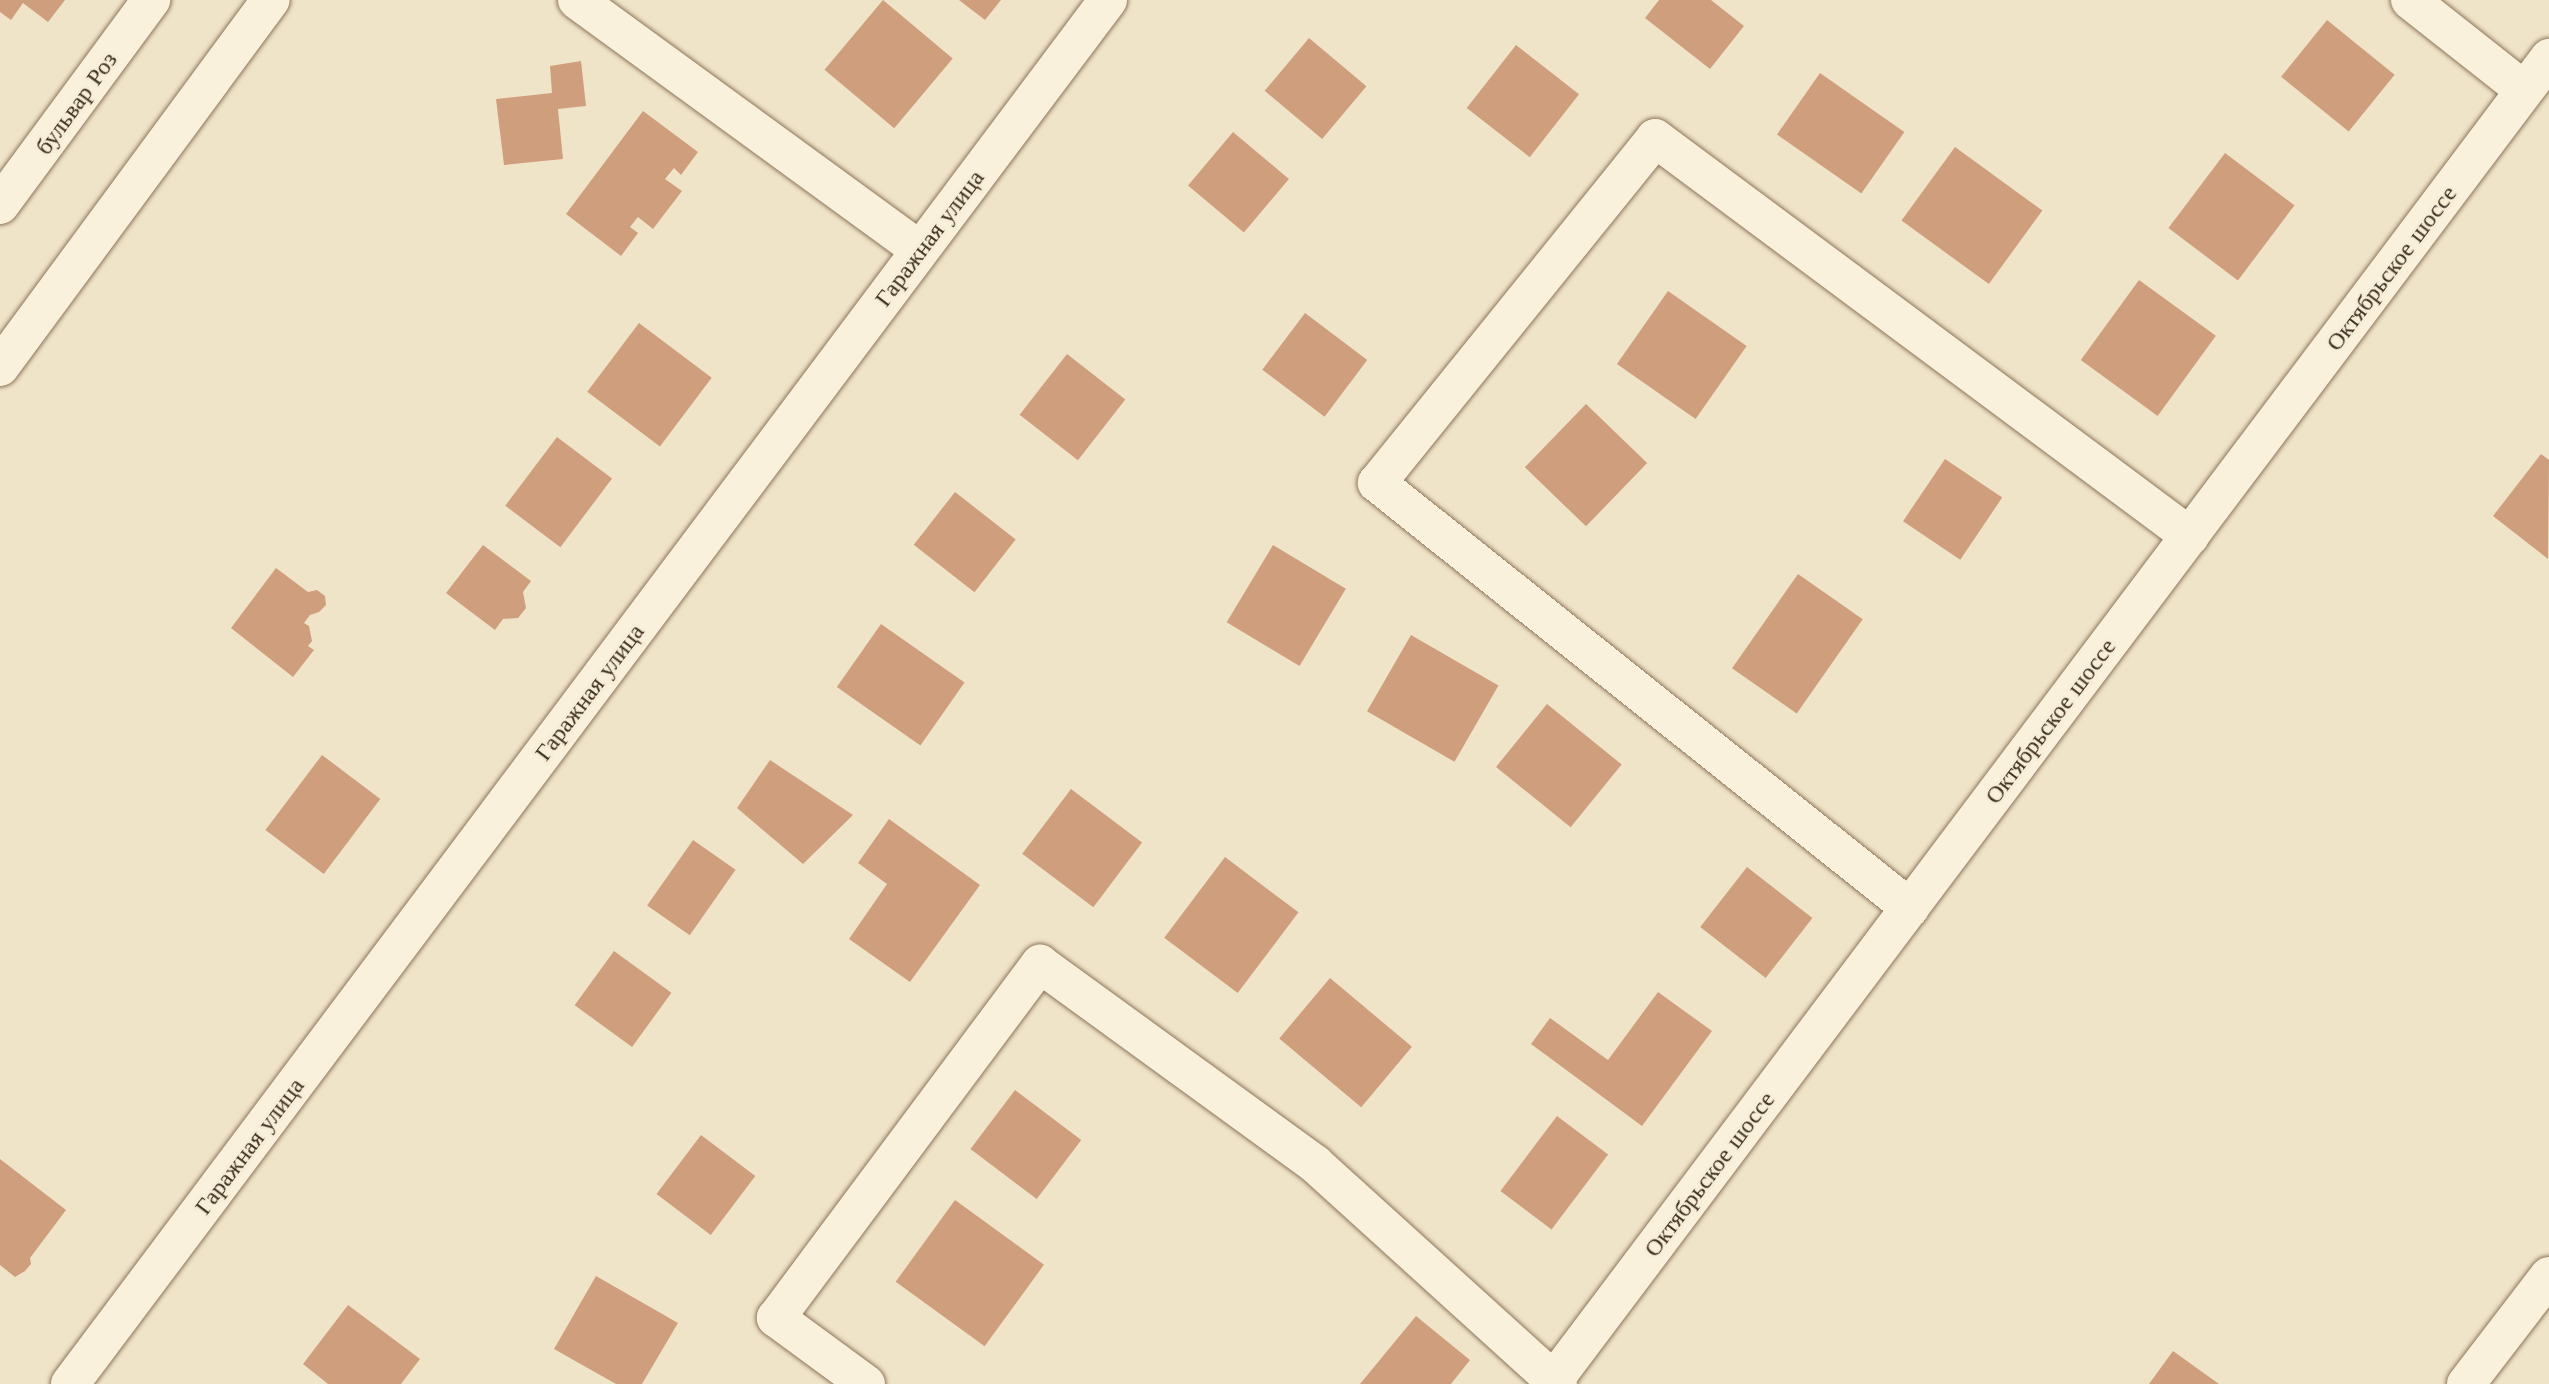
<!DOCTYPE html>
<meta charset="utf-8">
<style>
body{margin:0}
#map{position:relative;width:2549px;height:1384px;overflow:hidden;background:#f0e4c8;font-family:"Libre Baskerville",serif}
div>[style]{position:absolute}
[style*='--x']{left:calc(var(--x)*1px);top:calc(var(--y)*1px);width:calc(var(--w)*1px);rotate:calc(var(--a)*1deg)}
.building>*{inset:0;background:#cf9f7d;transform-origin:0 0}
.roads{filter:drop-shadow(0 0 2px #8d765c) drop-shadow(0 0 2px #8d765c)}
.minor>*{height:38px;margin:-19px;padding:0 19px;transform-origin:19px;border-radius:19px;background:#faf1dc}
span{translate:-50% -50%;white-space:nowrap;text-align:center;line-height:1.15;-webkit-text-stroke:6px #f7eed8;paint-order:stroke}
.street-label{font-size:24px;color:#3d2e20}
</style>
<div id="map">
<div class="building">
<i style="clip-path:polygon(0 0,65px 0,48px 22px,23px 3px,11px 20px,0 12px)"></i>
<i style="left:883px;top:0;width:91px;height:91px;rotate:40deg"></i>
<i style="clip-path:polygon(959px 0,1001px 0,985px 20px)"></i>
<i style="clip-path:polygon(1659px 0,1711px 0,1744px 26px,1710px 69px,1645px 18px)"></i>
<i style="left:2327px;top:20px;width:87px;height:73px;rotate:39deg"></i>
<i style="left:1309px;top:38px;width:75px;height:69px;rotate:40deg"></i>
<i style="left:1516px;top:45px;width:80px;height:80px;rotate:38deg"></i>
<i style="clip-path:polygon(581px 61px,586px 106px,558px 109px,563px 159px,504px 165px,496px 99px,552px 93px,550px 66px)"></i>
<i style="left:1820px;top:73px;width:103px;height:75px;rotate:35deg"></i>
<i style="clip-path:polygon(643px 111px,698px 152px,681px 175px,674px 168px,665px 179px,682px 191px,653px 229px,638px 217px,630px 227px,638px 233px,621px 256px,566px 214px)"></i>
<i style="left:1233px;top:132px;width:73px;height:70px;rotate:40deg"></i>
<i style="left:1955px;top:147px;width:108px;height:91px;rotate:36deg"></i>
<i style="left:2225px;top:153px;width:87px;height:94px;rotate:37deg"></i>
<i style="left:2139px;top:280px;width:95px;height:99px;rotate:36deg"></i>
<i style="left:1668px;top:291px;width:96px;height:89px;rotate:35deg"></i>
<i style="left:1305px;top:313px;width:78px;height:71px;rotate:37deg"></i>
<i style="left:639px;top:323px;width:91px;height:86px;rotate:37deg"></i>
<i style="left:1067px;top:354px;width:74px;height:77px;rotate:38deg"></i>
<i style="left:1586px;top:404px;width:85px;height:88px;rotate:44deg"></i>
<i style="left:557px;top:437px;width:69px;height:86px;rotate:37deg"></i>
<i style="clip-path:polygon(2541px 454px,2549px 460px,2548px 559px,2493px 516px)"></i>
<i style="left:1945px;top:459px;width:69px;height:75px;rotate:34deg"></i>
<i style="left:955px;top:492px;width:77px;height:67px;rotate:38deg"></i>
<i style="clip-path:polygon(483px 545px,531px 581px,523px 592px,526px 608px,518px 618px,503px 619px,495px 630px,446px 593px)"></i>
<i style="left:1273px;top:545px;width:85px;height:90px;rotate:31deg"></i>
<i style="clip-path:polygon(276px 568px,308px 592px,317px 590px,325px 596px,326px 605px,319px 612px,310px 615px,304px 623px,309px 626px,312px 641px,308px 646px,314px 650px,293px 677px,231px 628px)"></i>
<i style="left:1798px;top:574px;width:79px;height:115px;rotate:35deg"></i>
<i style="left:881px;top:624px;width:102px;height:77px;rotate:35deg"></i>
<i style="left:1411px;top:635px;width:101px;height:88px;rotate:30deg"></i>
<i style="left:1547px;top:704px;width:96px;height:81px;rotate:39deg"></i>
<i style="left:322px;top:755px;width:73px;height:94px;rotate:37deg"></i>
<i style="clip-path:polygon(770px 760px,853px 815px,803px 864px,737px 808px)"></i>
<i style="left:1071px;top:789px;width:89px;height:81px;rotate:37deg"></i>
<i style="clip-path:polygon(889px 819px,980px 885px,910px 982px,849px 939px,887px 884px,858px 863px)"></i>
<i style="left:693px;top:840px;width:52px;height:80px;rotate:35deg"></i>
<i style="left:1225px;top:857px;width:92px;height:101px;rotate:37deg"></i>
<i style="left:1747px;top:867px;width:83px;height:76px;rotate:38deg"></i>
<i style="left:614px;top:951px;width:71px;height:67px;rotate:36deg"></i>
<i style="left:1330px;top:978px;width:107px;height:79px;rotate:40deg"></i>
<i style="clip-path:polygon(1658px 992px,1712px 1031px,1642px 1126px,1531px 1044px,1550px 1018px,1608px 1060px)"></i>
<i style="left:1015px;top:1090px;width:83px;height:74px;rotate:37deg"></i>
<i style="left:1557px;top:1116px;width:64px;height:94px;rotate:37deg"></i>
<i style="left:701px;top:1135px;width:68px;height:74px;rotate:37deg"></i>
<i style="clip-path:polygon(0 1159px,66px 1210px,30px 1258px,31px 1264px,25px 1271px,15px 1277px,0 1265px)"></i>
<i style="left:955px;top:1200px;width:110px;height:101px;rotate:36deg"></i>
<i style="clip-path:polygon(596px 1276px,678px 1323px,642px 1384px,616px 1384px,554px 1349px)"></i>
<i style="clip-path:polygon(348px 1305px,420px 1359px,401px 1384px,328px 1384px,303px 1364px)"></i>
<i style="clip-path:polygon(1416px 1316px,1470px 1360px,1451px 1384px,1360px 1384px)"></i>
<i style="clip-path:polygon(2173px 1351px,2219px 1384px,2149px 1384px)"></i>
</div>
<div class="roads">
<div class="minor">
<i style="--x:577;--y:0;--w:424;--a:36.1"></i>
<i style="--x:2410;--y:0;--w:145;--a:38.3"></i>
<i style="--x:0;--y:205;--w:255;--a:-53.6"></i>
<i style="--x:0;--y:367;--w:456;--a:-53.6"></i>
<i style="--x:1910;--y:908;--w:682;--a:-141.43"></i>
<i style="--x:1377;--y:483;--w:443;--a:-51.1"></i>
<i style="--x:1655;--y:138;--w:667;--a:36.65"></i>
<i style="--x:70;--y:1384;--w:1730;--a:-53.13"></i>
<i style="--x:866;--y:1384;--w:112;--a:-143.7"></i>
<i style="--x:776;--y:1318;--w:442;--a:-53.3"></i>
<i style="--x:1040;--y:964;--w:340;--a:36"></i>
<i style="--x:1315;--y:1164;--w:328;--a:42.2"></i>
<i style="--x:1551;--y:1384;--w:1660;--a:-53.03"></i>
<i style="--x:2466;--y:1384;--w:136;--a:-52.5"></i>
</div>
</div>
<div class="street-label">
<span style="left:76px;top:103px;rotate:-54deg">бульвар Роз</span>
<span style="left:929px;top:238px;rotate:-53deg">Гаражная улица</span>
<span style="left:2391px;top:268px;rotate:-53deg">Октябрьское шоссе</span>
<span style="left:589px;top:692px;rotate:-53deg">Гаражная улица</span>
<span style="left:2050px;top:721px;rotate:-53deg">Октябрьское шоссе</span>
<span style="left:249px;top:1146px;rotate:-53deg">Гаражная улица</span>
<span style="left:1709px;top:1174px;rotate:-53deg">Октябрьское шоссе</span>
</div>
</div>
